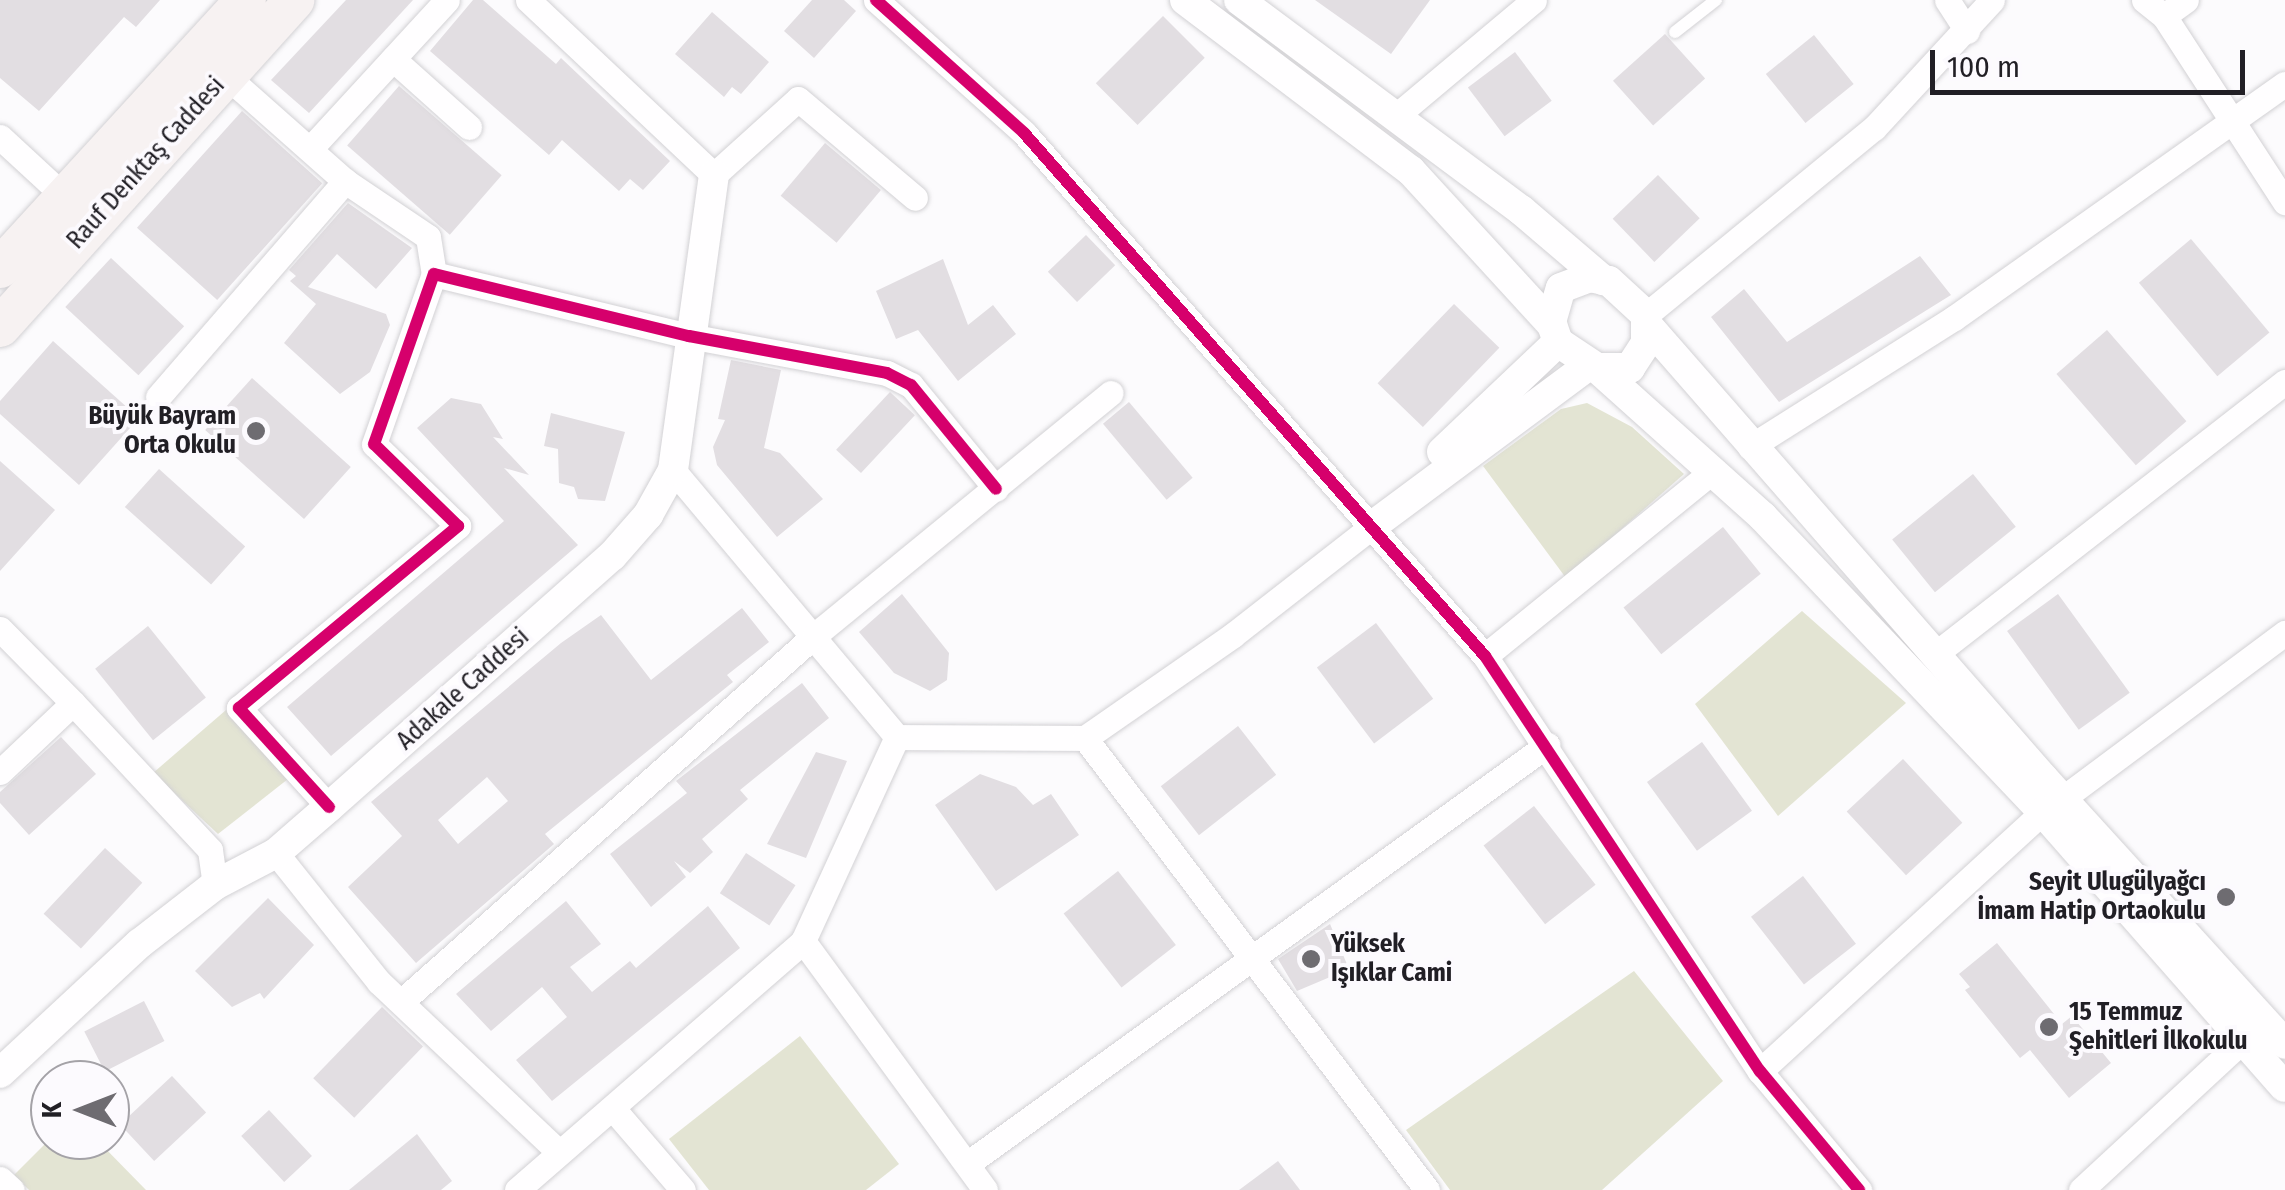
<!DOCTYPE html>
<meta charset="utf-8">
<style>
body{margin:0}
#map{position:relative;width:2285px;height:1190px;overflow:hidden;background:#fcfbfd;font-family:"Fira Sans Condensed",sans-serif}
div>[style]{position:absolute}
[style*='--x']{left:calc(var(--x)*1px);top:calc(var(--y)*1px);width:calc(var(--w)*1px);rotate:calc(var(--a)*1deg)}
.green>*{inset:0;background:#e3e4d3}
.building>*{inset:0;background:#e2dee2;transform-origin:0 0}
.roads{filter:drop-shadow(0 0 2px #d2d1d4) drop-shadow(0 0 2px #d2d1d4)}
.service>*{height:12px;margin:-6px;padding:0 6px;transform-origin:6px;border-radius:6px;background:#fffeff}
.minor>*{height:25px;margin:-12.5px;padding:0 12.5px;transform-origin:12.5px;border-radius:12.5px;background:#fffeff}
.tertiary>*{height:30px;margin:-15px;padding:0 15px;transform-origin:15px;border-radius:15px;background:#fffeff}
.primary>*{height:40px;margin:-20px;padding:0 20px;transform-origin:20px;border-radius:20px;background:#f7f2f2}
.cycleway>*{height:12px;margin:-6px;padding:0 6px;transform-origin:6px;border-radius:6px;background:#d6006c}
.dots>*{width:28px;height:28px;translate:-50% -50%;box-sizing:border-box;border:5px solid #fcfafe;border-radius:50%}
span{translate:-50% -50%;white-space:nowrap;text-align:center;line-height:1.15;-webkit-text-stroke:8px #fcfafe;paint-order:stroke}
.street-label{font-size:25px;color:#211f25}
.poi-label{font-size:25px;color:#211f25;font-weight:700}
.right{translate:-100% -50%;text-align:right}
.left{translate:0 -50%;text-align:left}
.north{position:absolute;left:30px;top:1060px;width:100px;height:100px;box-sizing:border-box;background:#fcfafe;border:2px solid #a4a2a7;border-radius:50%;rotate:270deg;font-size:28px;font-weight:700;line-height:40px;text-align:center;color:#211f25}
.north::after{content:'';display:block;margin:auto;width:35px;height:45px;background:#6e6c71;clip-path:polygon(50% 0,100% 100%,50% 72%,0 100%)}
.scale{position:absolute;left:1930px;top:50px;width:315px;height:45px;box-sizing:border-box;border:5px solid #211f25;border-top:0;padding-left:12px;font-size:30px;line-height:35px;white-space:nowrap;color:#211f25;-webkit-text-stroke:8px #fcfafe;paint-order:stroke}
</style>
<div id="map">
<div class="green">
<i style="clip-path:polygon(1587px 403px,1632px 427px,1684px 474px,1566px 578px,1483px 466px,1561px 409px)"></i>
<i style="clip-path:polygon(1802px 611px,1906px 703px,1778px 816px,1695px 704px)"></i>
<i style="clip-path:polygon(226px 710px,288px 779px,218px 834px,153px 773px)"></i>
<i style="clip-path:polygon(1634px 971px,1723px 1081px,1602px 1190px,1450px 1190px,1406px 1130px)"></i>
<i style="clip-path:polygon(800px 1036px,899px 1164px,866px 1190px,709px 1190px,669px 1139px)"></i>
<i style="clip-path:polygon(50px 1139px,97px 1140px,146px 1190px,29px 1190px,14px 1175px)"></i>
</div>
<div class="building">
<i style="clip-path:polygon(0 0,160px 0,136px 27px,124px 17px,39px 111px,0 78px)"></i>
<i style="clip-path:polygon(346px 0,413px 0,309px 113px,271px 80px)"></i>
<i style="clip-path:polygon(473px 0,483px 0,556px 64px,561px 58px,670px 161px,643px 190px,630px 179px,619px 191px,562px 140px,549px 155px,430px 51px)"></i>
<i style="clip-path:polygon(812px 0,844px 0,856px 11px,814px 58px,784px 31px)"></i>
<i style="clip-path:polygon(1315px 0,1430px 0,1391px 54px)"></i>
<i style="clip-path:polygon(712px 12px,769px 62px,741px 94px,732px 87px,724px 97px,675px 54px)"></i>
<i style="left:1163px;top:16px;width:59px;height:95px;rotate:45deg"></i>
<i style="left:1665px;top:34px;width:60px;height:70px;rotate:48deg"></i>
<i style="left:1814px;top:35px;width:63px;height:62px;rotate:51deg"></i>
<i style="left:1515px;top:52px;width:61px;height:59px;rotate:53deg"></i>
<i style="left:399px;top:86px;width:136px;height:79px;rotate:41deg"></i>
<i style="left:242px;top:111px;width:108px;height:157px;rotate:42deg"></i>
<i style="left:825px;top:143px;width:73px;height:69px;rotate:40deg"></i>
<i style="left:1658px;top:175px;width:60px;height:63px;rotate:46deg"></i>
<i style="clip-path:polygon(348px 203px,412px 248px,376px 289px,337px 254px,308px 287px,386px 314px,390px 325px,370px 372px,340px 394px,284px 343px,316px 304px,290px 281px,296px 276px,289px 270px)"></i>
<i style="left:1086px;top:235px;width:42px;height:53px;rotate:46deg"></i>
<i style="left:2191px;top:239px;width:122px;height:68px;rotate:50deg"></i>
<i style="clip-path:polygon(1920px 256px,1951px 295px,1779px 402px,1711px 317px,1744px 289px,1787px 342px)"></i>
<i style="left:111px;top:258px;width:100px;height:67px;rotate:43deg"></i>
<i style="clip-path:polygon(943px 259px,968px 325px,993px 305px,1016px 334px,958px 381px,918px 330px,896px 339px,876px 291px)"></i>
<i style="left:1454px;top:304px;width:63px;height:110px;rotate:44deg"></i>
<i style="left:2107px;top:330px;width:121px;height:67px;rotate:49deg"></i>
<i style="clip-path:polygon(53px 341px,139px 418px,79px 485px,0 414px,0 401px)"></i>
<i style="clip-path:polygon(731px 360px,781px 370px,764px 448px,780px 453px,823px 499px,777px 537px,717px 465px,713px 447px,725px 420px,718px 419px)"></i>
<i style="left:252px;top:378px;width:133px;height:70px;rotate:42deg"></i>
<i style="left:890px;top:392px;width:34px;height:79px;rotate:43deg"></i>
<i style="clip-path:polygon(451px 398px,481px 404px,503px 439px,493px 437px,529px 475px,504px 468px,578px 545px,331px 756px,287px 707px,504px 521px,417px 428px)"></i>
<i style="left:1129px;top:402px;width:99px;height:34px;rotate:50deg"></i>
<i style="clip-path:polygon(551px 413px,625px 432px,605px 501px,578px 499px,574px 487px,559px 483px,558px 449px,544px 446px)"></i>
<i style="clip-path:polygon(0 461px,55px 510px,0 571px)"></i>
<i style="left:159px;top:469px;width:116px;height:51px;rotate:42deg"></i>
<i style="left:1973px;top:474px;width:68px;height:104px;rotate:51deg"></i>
<i style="left:1723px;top:527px;width:60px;height:128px;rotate:51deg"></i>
<i style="clip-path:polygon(902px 594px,949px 653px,947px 680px,930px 691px,894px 673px,859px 632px)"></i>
<i style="left:2058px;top:594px;width:122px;height:63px;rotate:54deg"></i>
<i style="clip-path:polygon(evenodd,742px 608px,769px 642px,727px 675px,733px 682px,545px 834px,554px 844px,416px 963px,348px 887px,402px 836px,371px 802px,561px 643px,601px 615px,651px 680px,742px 608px,487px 777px,508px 801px,458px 844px,438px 820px,487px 777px)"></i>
<i style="left:1376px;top:623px;width:95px;height:74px;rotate:53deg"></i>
<i style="left:148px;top:626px;width:92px;height:68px;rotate:51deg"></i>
<i style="clip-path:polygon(802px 683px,829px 718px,740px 790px,748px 799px,702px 839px,713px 852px,690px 873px,674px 861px,686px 877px,651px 907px,610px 854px,687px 793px,676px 781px)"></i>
<i style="left:1238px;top:726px;width:62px;height:98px;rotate:52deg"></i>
<i style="clip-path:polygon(61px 737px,96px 774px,29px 835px,0 803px,0 792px)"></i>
<i style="left:1702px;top:742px;width:85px;height:68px;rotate:54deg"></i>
<i style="clip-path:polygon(816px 752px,847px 761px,806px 858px,767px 844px)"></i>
<i style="left:1903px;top:759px;width:87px;height:77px;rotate:47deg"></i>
<i style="clip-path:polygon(980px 774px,1016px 787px,1033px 805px,1051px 794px,1079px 835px,996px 891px,935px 805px)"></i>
<i style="left:1534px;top:806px;width:100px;height:64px;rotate:52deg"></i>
<i style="left:105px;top:848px;width:51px;height:90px;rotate:43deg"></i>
<i style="left:746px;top:853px;width:59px;height:48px;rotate:33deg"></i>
<i style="left:1118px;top:871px;width:94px;height:69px;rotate:52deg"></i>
<i style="left:1803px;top:876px;width:86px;height:66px;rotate:52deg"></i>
<i style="clip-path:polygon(268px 898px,314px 945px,264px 999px,260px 993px,232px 1007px,195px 971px)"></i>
<i style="clip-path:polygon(566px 901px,601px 944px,570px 967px,592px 992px,630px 961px,636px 968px,708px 906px,740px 948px,552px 1101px,516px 1060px,567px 1017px,542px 987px,491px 1031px,456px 994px)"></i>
<i style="clip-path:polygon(1330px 924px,1349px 969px,1297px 991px,1278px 959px)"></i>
<i style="clip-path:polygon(1997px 943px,2062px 1024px,2072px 1016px,2111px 1063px,2069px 1098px,2030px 1050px,2020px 1058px,1965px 990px,1970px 987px,1959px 974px)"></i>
<i style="left:144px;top:1001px;width:45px;height:67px;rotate:63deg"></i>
<i style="left:382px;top:1007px;width:57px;height:99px;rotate:44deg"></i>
<i style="left:172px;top:1076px;width:50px;height:71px;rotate:47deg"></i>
<i style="left:269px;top:1110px;width:63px;height:38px;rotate:47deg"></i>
<i style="clip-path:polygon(417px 1134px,452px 1181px,441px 1190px,349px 1190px)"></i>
<i style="clip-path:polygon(1278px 1161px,1300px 1190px,1239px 1190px)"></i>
</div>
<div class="roads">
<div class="service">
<i style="--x:1675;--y:32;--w:52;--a:-38"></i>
</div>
<div class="minor">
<i style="--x:528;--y:0;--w:255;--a:43.3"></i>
<i style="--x:714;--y:175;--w:113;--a:-42.1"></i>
<i style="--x:798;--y:99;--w:153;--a:40.2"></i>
<i style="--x:876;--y:0;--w:199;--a:41.9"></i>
<i style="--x:1024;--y:133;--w:697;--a:48.61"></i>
<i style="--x:1485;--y:656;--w:498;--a:56.5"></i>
<i style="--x:1760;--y:1071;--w:155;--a:50.2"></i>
<i style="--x:1947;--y:0;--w:37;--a:57"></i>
<i style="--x:2144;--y:0;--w:26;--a:39"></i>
<i style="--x:2164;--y:16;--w:222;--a:57"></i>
<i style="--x:2164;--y:16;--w:27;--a:-36"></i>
<i style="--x:393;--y:59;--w:102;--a:41.8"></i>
<i style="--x:224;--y:74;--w:162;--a:41.5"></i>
<i style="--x:345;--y:181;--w:100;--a:34"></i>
<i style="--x:428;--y:237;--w:37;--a:81"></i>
<i style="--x:1396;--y:116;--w:180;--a:-40"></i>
<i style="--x:0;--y:137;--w:88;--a:42.7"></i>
<i style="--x:310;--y:149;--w:202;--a:-47.4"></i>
<i style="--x:1646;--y:315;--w:295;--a:-39.4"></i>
<i style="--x:1874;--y:128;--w:174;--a:-47.3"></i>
<i style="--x:158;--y:397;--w:286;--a:-49.1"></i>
<i style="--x:1750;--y:447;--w:241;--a:-32.3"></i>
<i style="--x:1954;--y:318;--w:405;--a:-35.3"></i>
<i style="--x:673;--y:470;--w:349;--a:50"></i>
<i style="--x:897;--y:737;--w:188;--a:0.3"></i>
<i style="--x:1085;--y:738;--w:180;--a:-34.8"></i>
<i style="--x:1233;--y:635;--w:180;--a:-38"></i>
<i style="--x:0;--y:629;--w:104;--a:45.4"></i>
<i style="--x:1934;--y:655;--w:445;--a:-37.9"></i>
<i style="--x:1485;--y:656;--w:295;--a:-39.1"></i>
<i style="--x:1085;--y:738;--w:567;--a:52.89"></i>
<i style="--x:0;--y:772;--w:100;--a:-43.4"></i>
<i style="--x:73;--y:703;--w:201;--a:47"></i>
<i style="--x:210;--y:850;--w:35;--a:82"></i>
<i style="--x:2062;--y:799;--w:278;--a:-36.7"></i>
<i style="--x:329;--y:807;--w:134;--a:-132.3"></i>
<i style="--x:239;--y:708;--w:285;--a:-39.7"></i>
<i style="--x:458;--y:526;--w:117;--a:-135.7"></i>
<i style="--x:374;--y:444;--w:180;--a:-70.6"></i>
<i style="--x:434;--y:274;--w:262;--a:13.7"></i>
<i style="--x:689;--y:336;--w:201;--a:10.6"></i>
<i style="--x:887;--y:373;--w:27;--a:27"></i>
<i style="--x:911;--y:385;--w:134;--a:50.7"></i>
<i style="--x:276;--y:853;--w:165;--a:51.4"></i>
<i style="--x:379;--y:982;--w:248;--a:43.4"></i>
<i style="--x:803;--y:941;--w:308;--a:53.8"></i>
<i style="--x:401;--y:1002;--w:553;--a:-41.56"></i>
<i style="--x:815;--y:635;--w:382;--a:-39.3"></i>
<i style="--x:1760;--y:1071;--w:384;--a:-42.5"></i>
<i style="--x:615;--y:1111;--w:104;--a:49.3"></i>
<i style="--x:967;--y:1164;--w:716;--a:-35.84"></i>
<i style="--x:0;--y:1179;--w:16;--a:43"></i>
<i style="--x:517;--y:1190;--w:379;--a:-41"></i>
<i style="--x:803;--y:941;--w:225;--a:-65.3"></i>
<i style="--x:2081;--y:1190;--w:221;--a:-42.8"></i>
</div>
<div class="tertiary">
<i style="--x:1185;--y:0;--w:283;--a:37.1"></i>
<i style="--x:1411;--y:171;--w:209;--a:47.5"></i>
<i style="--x:1239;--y:0;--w:352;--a:36.7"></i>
<i style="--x:1521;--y:210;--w:108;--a:40.5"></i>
<i style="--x:1590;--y:277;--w:19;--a:12"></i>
<i style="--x:1609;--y:281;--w:50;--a:42.6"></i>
<i style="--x:1646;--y:315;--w:28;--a:90"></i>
<i style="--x:1646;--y:343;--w:30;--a:123"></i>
<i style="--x:1630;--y:368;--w:33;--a:180"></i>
<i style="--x:1597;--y:368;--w:47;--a:-146.3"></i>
<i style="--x:1558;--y:342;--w:21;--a:-109"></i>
<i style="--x:1551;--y:322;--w:35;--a:-74"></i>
<i style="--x:1561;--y:288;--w:31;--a:-21"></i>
<i style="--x:1650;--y:328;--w:599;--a:48.86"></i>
<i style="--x:2044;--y:779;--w:358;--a:47.7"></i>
<i style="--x:1597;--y:368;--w:223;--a:41.9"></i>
<i style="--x:1763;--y:517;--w:407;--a:46.5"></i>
<i style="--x:2043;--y:812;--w:366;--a:48.7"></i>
<i style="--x:1442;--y:452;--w:160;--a:-43.5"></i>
<i style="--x:1375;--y:524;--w:267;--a:-36.6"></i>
<i style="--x:0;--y:1073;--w:190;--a:-42.9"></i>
<i style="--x:139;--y:944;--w:96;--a:-37.8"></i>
<i style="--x:215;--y:885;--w:69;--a:-27.7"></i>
<i style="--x:276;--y:853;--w:70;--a:-41"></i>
<i style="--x:329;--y:807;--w:378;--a:-41.6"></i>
<i style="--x:612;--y:556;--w:55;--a:-48.7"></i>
<i style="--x:648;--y:515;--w:51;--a:-60.9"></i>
<i style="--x:673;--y:470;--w:298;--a:-82.1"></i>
</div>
<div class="primary">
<i style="--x:0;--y:268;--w:364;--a:-47.5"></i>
<i style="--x:0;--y:327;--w:440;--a:-48"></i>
</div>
</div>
<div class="cycleway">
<i style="--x:876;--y:0;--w:199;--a:41.9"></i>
<i style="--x:1024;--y:133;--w:697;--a:48.61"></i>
<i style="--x:1485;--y:656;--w:498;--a:56.5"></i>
<i style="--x:1760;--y:1071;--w:155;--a:50.2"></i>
<i style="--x:329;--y:807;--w:134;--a:-132.3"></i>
<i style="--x:239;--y:708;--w:285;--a:-39.7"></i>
<i style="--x:458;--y:526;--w:117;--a:-135.7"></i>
<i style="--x:374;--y:444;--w:180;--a:-70.6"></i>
<i style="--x:434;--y:274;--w:262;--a:13.7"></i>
<i style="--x:689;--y:336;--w:201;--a:10.6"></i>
<i style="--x:887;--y:373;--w:27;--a:27"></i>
<i style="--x:911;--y:385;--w:134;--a:50.7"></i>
</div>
<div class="dots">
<i style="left:256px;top:431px;background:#6e6c71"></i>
<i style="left:2226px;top:897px;background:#6e6c71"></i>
<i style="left:1311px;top:959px;background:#6e6c71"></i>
<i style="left:2049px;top:1027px;background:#6e6c71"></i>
</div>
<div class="street-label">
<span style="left:146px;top:163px;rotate:-48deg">Rauf Denktaş Caddesi</span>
<span style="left:463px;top:689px;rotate:-42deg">Adakale Caddesi</span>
</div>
<div class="poi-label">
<span class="right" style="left:236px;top:431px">Büyük Bayram<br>Orta Okulu</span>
<span class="right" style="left:2206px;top:897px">Seyit Ulugülyağcı<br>İmam Hatip Ortaokulu</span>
<span class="left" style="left:1331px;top:959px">Yüksek<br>Işıklar Cami</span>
<span class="left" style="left:2069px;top:1027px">15 Temmuz<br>Şehitleri İlkokulu</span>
</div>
<div class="north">K</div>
<div class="scale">100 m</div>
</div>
